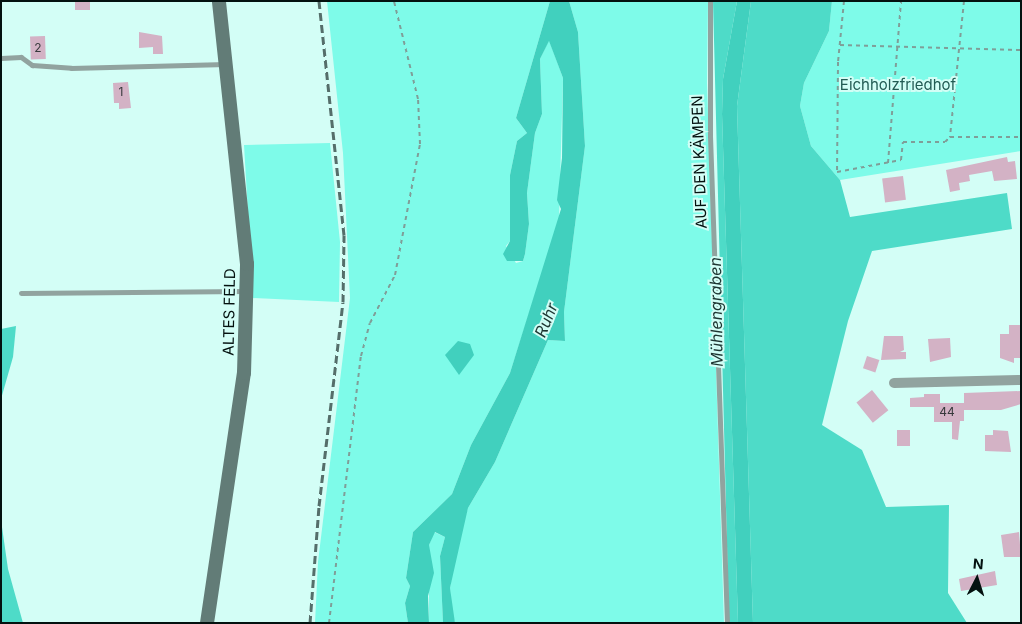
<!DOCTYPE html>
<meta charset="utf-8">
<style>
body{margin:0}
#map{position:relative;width:1022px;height:624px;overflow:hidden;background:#d3fef6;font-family:Inter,sans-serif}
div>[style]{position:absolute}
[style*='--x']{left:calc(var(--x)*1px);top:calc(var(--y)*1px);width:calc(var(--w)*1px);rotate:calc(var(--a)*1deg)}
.green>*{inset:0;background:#7efbe9}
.forest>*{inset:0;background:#4edbc8}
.water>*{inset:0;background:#41d0be}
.building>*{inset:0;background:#d3b2c5;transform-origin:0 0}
.path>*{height:2px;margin-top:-1px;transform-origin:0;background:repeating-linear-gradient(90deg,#7f9e98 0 4px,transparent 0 8px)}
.service>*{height:5px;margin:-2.5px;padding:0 2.5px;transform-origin:2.5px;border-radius:2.5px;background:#91a39f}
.minor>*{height:10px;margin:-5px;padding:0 5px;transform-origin:5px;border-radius:5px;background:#91a39f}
.secondary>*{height:14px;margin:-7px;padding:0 7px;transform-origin:7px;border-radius:7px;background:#627c77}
.rail>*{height:3px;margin-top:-1.5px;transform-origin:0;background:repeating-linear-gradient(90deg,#556e6a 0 8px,transparent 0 12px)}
span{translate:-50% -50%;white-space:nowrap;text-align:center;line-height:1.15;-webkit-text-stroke:4px #d3fef6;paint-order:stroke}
.number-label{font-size:12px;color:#37393c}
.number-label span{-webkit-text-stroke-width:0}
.park-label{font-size:15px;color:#225c54}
.street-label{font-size:15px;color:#03110f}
.water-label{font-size:16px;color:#1d3531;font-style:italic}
.frame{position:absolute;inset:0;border:2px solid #03110f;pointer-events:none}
.north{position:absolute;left:952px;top:554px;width:50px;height:50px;-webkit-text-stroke:4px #d3fef6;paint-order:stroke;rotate:5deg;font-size:14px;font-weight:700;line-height:20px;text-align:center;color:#03110f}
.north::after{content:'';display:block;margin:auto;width:18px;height:22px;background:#03110f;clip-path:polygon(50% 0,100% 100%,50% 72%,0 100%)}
</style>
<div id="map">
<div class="green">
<i style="clip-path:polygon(327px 1px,550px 1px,516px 118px,527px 133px,517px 141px,510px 175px,510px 241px,506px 246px,516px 263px,523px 261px,525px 254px,529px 224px,527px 193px,535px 133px,542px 114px,540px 59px,549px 40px,563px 78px,559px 220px,510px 373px,471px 445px,452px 494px,413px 532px,406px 578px,410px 586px,405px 603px,408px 623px,315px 623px,318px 562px,350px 298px,343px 153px)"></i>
<i style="clip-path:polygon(569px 1px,708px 1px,707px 83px,724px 623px,455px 623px,451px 609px,450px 588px,457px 542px,468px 508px,495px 462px,548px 340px,565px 341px,564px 312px,585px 146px,578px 32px)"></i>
<i style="clip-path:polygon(832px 1px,1021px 1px,1021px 151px,840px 180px,811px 146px,800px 106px,804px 83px,829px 31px)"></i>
<i style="clip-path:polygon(330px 143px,340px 242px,339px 302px,253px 298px,244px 145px)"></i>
<i style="clip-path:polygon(434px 532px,445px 537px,440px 556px,443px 623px,429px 623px,429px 545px)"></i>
</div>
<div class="forest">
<i style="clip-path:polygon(713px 1px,737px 1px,723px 79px,722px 114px,738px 623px,729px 623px)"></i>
<i style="clip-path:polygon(751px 1px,832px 1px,829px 31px,804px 83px,800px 106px,811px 146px,840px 180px,850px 217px,1007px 193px,1012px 229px,872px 251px,848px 321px,822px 425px,862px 450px,886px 507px,949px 505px,948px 593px,967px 623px,753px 623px,737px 106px)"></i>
<i style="clip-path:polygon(16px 326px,13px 357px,1px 399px,1px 329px)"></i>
<i style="clip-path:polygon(1px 520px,8px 569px,23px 623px,1px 623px)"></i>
</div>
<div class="water">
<i style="clip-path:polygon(550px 1px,569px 1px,578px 32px,585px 146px,564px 312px,565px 341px,548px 340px,495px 462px,468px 508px,450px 588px,455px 623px,443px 623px,440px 556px,445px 537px,435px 532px,429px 545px,434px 573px,428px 596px,429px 623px,408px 623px,405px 603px,410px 586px,406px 578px,413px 532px,452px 494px,471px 445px,510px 373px,561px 209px,557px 200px,562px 158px,563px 78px,549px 41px,540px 59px,542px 114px,535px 133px,527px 193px,529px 224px,525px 254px,523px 261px,507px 261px,503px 254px,510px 241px,510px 175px,517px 141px,527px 133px,516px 118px)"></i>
<i style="clip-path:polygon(737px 1px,751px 1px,737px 106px,753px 623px,738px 623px,722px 114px,723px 79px)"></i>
<i style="clip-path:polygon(458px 341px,470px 344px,474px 355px,459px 375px,445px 355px)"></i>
</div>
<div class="building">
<i style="left:90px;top:1px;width:9px;height:15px;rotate:90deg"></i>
<i style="clip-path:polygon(139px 32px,162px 36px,163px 54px,153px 54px,153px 47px,139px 48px)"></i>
<i style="left:45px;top:36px;width:23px;height:15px;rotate:88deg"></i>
<i style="clip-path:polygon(128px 82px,131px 108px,119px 109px,119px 103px,114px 103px,113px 83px)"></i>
<i style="clip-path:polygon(1007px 157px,1008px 162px,1015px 161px,1017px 179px,994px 181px,992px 171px,969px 175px,970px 181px,959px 183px,960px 190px,950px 192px,946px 170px)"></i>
<i style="left:903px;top:176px;width:24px;height:21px;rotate:83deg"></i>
<i style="clip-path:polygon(1009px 325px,1021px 325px,1021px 358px,1014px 358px,1014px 363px,1000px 358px,1000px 334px,1009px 334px)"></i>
<i style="clip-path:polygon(884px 336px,903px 336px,904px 350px,900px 352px,906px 352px,906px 359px,881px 360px)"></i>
<i style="clip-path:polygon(950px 338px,951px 357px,930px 362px,928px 339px)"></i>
<i style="left:867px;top:356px;width:13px;height:13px;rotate:18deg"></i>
<i style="left:872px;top:390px;width:26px;height:20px;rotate:51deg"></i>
<i style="clip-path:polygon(1021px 391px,1021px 404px,1001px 410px,964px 410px,964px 393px)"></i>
<i style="clip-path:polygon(924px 394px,940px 394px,940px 403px,964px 403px,964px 421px,960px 421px,958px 440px,952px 439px,952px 422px,934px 422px,934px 407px,910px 407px,910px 398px,924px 397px)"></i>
<i style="left:897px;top:430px;width:13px;height:16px"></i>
<i style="clip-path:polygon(993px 430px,1008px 431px,1011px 452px,985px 451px,985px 435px,993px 435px)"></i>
<i style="clip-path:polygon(1019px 532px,1021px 557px,1004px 557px,1001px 535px)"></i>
<i style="clip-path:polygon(995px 571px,997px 585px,961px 591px,959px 579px)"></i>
</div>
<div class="path">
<i style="--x:844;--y:1;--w:61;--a:95.6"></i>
<i style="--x:838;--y:62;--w:110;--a:90.5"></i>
<i style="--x:837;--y:172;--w:65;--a:-10.6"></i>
<i style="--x:901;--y:160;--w:18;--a:-84"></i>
<i style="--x:903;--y:142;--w:42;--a:0"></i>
<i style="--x:945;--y:142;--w:7;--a:-45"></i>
<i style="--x:964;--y:1;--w:137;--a:95.9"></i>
<i style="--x:950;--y:137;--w:71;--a:0"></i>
<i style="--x:840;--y:45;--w:181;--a:1.6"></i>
<i style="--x:888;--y:163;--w:163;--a:-85.4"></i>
<i style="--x:329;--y:623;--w:269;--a:-83.2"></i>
<i style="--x:361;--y:356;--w:34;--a:-75"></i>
<i style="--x:370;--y:323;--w:54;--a:-62.5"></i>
<i style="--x:395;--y:275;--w:133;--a:-79.2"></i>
<i style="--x:420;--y:144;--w:45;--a:-92.5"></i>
<i style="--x:418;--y:99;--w:101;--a:-103.8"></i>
</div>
<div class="service">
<i style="--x:710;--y:1;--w:135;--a:90"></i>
<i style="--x:710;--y:136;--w:487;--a:88"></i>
<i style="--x:1;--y:58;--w:20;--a:-3"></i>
<i style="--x:21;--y:57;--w:14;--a:36"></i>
<i style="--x:32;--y:65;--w:39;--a:4"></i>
<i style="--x:71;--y:68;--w:155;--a:-1.5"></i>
<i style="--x:21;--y:293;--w:225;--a:-0.5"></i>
</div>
<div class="minor">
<i style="--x:894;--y:383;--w:127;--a:-1.4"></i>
</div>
<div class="secondary">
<i style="--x:207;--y:623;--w:253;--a:-81.6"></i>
<i style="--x:244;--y:373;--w:109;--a:-88.4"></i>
<i style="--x:247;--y:264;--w:264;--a:-96.1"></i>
</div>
<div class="rail">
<i style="--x:310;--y:623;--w:117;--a:-85.6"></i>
<i style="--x:319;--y:506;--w:205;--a:-83.3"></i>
<i style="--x:343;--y:302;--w:67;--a:-89.1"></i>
<i style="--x:344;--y:235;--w:235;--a:-96.1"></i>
</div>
<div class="number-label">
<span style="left:38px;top:48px">2</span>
<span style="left:121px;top:92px">1</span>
<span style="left:947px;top:412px">44</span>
</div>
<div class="park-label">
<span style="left:898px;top:85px">Eichholzfriedhof</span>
</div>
<div class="street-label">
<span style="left:699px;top:162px;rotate:-92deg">AUF DEN KÄMPEN</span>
<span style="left:229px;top:312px;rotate:-89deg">ALTES FELD</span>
</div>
<div class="water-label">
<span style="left:716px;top:312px;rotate:-91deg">Mühlengraben</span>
<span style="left:546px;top:320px;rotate:-68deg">Ruhr</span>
</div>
<div class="frame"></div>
<div class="north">N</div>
</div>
